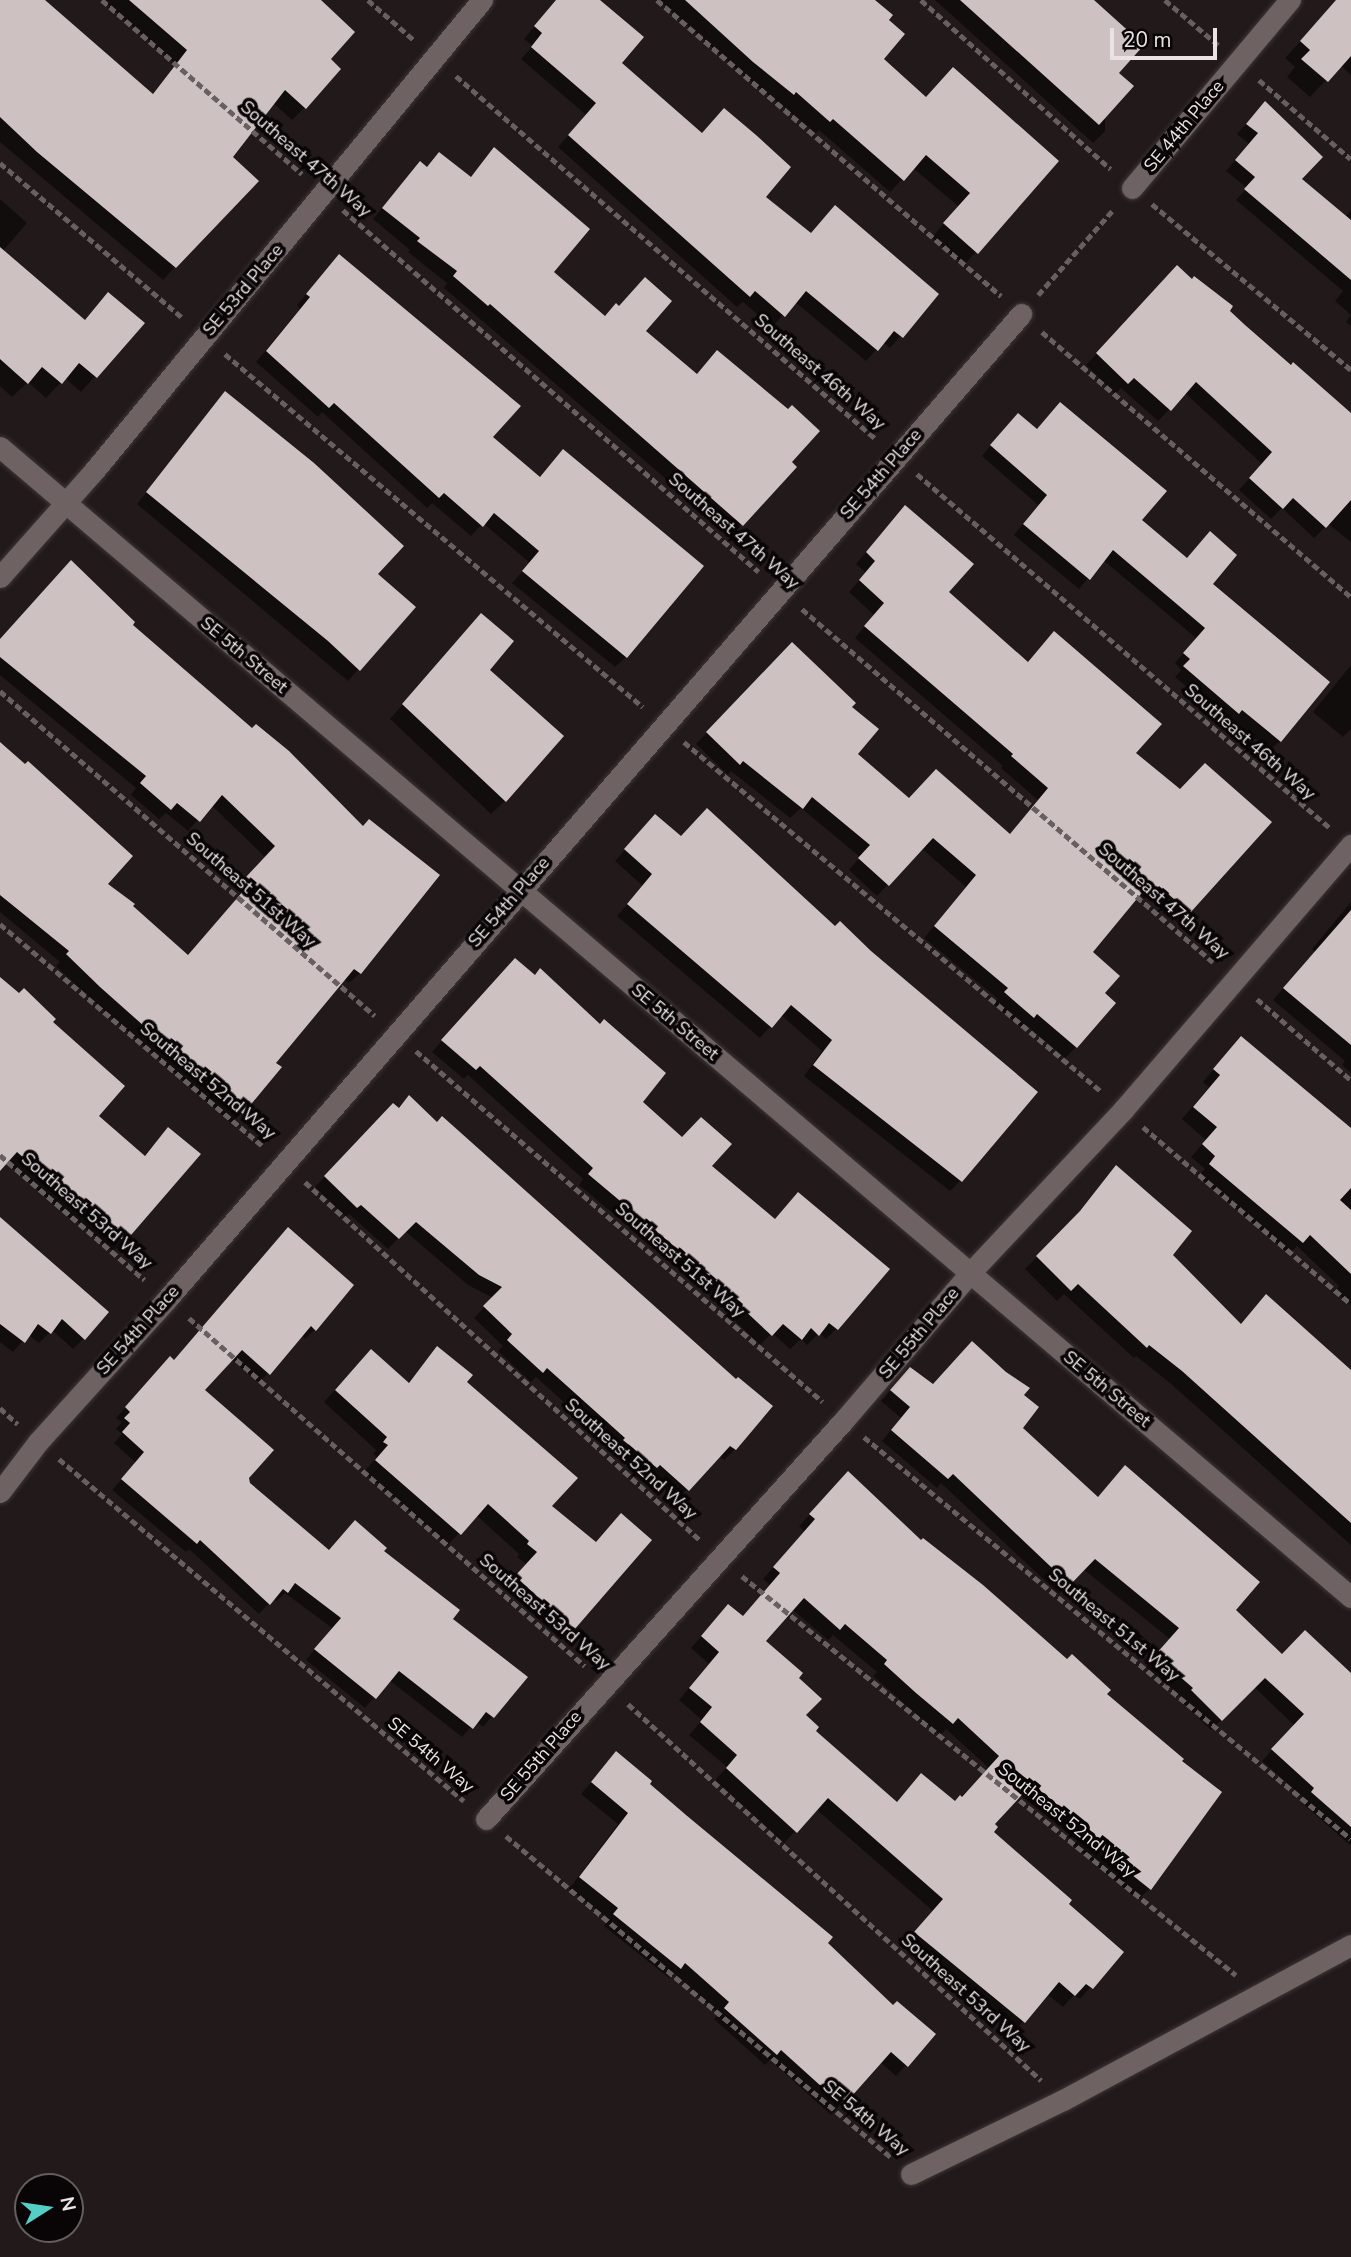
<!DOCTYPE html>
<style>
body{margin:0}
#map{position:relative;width:1351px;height:2257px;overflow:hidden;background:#22191a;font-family:"Nunito Sans",sans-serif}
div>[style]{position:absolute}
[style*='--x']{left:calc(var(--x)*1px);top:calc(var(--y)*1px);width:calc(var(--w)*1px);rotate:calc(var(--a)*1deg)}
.shadow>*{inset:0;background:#0007}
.building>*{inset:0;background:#cec1c2}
.path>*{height:4.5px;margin-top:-2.25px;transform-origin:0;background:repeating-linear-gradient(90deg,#675f60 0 7px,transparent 0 10.5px)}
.roads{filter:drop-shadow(0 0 2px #3c3536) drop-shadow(0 0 2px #3c3536)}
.street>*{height:21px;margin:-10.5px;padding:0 10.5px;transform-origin:10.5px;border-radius:10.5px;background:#6e6263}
span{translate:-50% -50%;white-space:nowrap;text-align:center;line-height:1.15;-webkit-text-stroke:7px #090506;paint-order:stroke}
.street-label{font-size:18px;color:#eae3e4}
.north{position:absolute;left:14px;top:2173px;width:70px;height:70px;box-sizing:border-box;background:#090506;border:2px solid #635e5f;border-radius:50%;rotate:78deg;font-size:19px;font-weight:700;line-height:28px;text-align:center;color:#eae3e4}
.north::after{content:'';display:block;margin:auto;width:24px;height:32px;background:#55cec5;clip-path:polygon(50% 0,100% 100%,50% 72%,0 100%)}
.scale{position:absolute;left:1110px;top:28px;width:107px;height:32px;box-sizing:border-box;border:4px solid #eae3e4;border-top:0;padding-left:9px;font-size:21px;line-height:24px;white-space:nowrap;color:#eae3e4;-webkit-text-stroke:5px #090506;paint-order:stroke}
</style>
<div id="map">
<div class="shadow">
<i style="clip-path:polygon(0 0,43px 0,152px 95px,176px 64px,102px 0,262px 0,328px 59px,305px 107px,292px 120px,273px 103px,231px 157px,175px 267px,163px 280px,0 142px)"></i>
<i style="clip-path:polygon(557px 0,597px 0,619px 63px,764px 197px,810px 235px,937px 294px,890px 348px,883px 342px,866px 361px,795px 302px,772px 327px,743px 302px,737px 307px,558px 147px,586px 115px,521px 59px,533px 46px,524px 39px)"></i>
<i style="clip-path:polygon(659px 0,872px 0,886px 21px,881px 59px,925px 98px,1057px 161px,964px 265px,932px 237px,959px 207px,913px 168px,890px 192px,819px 130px,816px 133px,741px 73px)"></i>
<i style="clip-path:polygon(935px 0,1091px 0,1117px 73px,1105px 116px,1105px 131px,1093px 143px)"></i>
<i style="clip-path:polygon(1351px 0,1351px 75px,1340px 65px,1310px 97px,1287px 77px,1295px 67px,1285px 58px,1335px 4px)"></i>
<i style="clip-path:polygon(1256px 113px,1300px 180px,1345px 217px,1351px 210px,1351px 326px,1346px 322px,1351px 315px,1335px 301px,1343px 291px,1236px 200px,1247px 188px,1226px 171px,1249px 144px,1237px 134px)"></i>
<i style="clip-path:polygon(494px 150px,552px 272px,604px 318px,643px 332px,794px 467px,731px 535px,444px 288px,447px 283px,408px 252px,410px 250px,373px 219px,410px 174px,426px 169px,470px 178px)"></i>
<i style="clip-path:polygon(0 199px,27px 223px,2px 252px,84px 321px,109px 294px,142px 323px,81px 392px,65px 378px,46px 398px,28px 382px,12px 397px,0 386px)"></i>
<i style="clip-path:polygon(339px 256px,491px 437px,626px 657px,615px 667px,512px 583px,530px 563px,483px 523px,471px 536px,432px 503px,427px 508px,322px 412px,318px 417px,256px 362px,300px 309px,297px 305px)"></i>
<i style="clip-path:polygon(1166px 279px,1227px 311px,1351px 415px,1351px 542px,1328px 524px,1314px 538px,1282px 508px,1271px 519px,1239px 490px,1262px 464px,1185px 393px,1158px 421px,1121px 388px,1115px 394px,1086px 365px)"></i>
<i style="clip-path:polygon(225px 393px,376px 574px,413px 607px,348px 681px,137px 504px)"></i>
<i style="clip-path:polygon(1008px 425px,1140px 520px,1211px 584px,1280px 741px,1270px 750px,1231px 719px,1228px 722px,1175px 677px,1181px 670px,1175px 663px,1196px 638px,1103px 560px,1079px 589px,1014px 535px,1038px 505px,982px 456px)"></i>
<i style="clip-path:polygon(894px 518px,947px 592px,1134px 754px,1189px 912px,1178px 923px,1147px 896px,1144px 899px,1139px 894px,1090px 953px,1103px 993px,1076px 1047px,1065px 1058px,1025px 1024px,1022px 1028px,994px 1004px,998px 999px,924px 938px,966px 887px,921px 848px,877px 896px,849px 870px,860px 857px,801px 808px,790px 818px,731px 771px,728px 775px,696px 744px,792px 644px,850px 707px,856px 755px,909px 800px,1009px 836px,1038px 800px,1001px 768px,1003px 766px,855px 638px,874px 615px,849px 592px,866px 573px,856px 564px)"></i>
<i style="clip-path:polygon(131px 625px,360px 973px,349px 983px,344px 979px,274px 1063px,242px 1113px,231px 1123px,90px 998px,56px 966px,60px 962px,0 912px,0 745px,106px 884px,187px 957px,242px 894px,236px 889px,265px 857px,211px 805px,188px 831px,166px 813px,159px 819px,131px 795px,136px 788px,0 675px,0 640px)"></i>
<i style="clip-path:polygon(468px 629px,487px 670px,505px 801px,491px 814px,390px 719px)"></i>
<i style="clip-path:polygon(1351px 665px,1351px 729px,1343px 737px,1313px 712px)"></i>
<i style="clip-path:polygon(645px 827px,961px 1180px,950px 1191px,804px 1076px,822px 1051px,781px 1015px,760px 1038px,617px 916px,643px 886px,615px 861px)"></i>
<i style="clip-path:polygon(1351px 902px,1351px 1073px,1342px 1065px,1345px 1061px,1273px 1000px,1315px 952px,1312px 949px)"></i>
<i style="clip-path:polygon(504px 971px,710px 1166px,836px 1329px,826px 1339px,819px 1333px,807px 1345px,801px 1339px,790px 1349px,772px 1333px,760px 1345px,732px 1318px,734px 1315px,579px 1185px,583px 1179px,468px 1075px,464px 1079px,432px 1052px)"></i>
<i style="clip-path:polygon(0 979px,50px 1023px,97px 1116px,143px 1157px,168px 1129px,124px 1241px,113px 1251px,77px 1221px,75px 1223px,5px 1161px,0 1166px)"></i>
<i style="clip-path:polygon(1230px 1050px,1351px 1132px,1351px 1305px,1335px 1291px,1339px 1286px,1297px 1246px,1289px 1254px,1198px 1176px,1205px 1169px,1191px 1157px,1206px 1140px,1182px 1119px,1209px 1087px,1203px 1082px)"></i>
<i style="clip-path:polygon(393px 1105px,437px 1124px,735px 1382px,770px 1406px,735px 1449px,724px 1460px,719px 1455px,677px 1500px,648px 1474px,645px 1478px,614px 1451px,616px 1449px,536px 1377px,531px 1382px,498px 1351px,503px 1346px,474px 1318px,493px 1298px,468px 1285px,405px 1231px,388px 1249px,349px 1214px,346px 1217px,315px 1187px)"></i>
<i style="clip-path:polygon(1116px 1168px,1170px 1255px,1240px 1326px,1351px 1372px,1351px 1545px,1170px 1383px,1136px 1356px,1134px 1358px,1064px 1294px,1057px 1301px,1025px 1269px,1069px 1225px)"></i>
<i style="clip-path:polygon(0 1219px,84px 1338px,73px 1349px,52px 1330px,39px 1343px,28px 1335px,13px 1352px,0 1342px)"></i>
<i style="clip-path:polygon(278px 1239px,315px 1329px,305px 1339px,301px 1335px,259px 1383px,231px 1359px,203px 1390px,249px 1484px,328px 1551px,382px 1551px,451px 1620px,525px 1678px,483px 1727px,476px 1721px,462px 1737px,389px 1680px,365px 1708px,306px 1660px,332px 1628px,285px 1593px,277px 1601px,273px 1599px,259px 1614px,189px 1549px,186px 1552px,112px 1490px,136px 1463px,114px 1443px,122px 1434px,116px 1429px,122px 1422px,116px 1418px,160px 1368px,173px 1361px)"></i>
<i style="clip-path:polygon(437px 1349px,465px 1383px,550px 1506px,595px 1544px,573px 1629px,561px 1640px,505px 1589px,526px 1564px,517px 1557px,519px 1554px,476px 1515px,448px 1545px,364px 1472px,377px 1457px,373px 1454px,376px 1450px,324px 1402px,359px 1363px,407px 1384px)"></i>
<i style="clip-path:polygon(900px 1379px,1022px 1395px,1021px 1428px,1098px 1499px,1234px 1610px,1351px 1718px,1351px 1846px,1302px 1803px,1305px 1799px,1262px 1761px,1294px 1725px,1254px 1687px,1211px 1730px,1182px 1702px,1184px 1699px,1146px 1667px,1170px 1639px,1083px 1569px,1059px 1594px,941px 1483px,937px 1488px,882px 1441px,901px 1418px,881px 1401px)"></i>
<i style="clip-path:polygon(evenodd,837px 1485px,921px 1542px,1105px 1695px,1150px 1888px,1138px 1900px,1073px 1845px,1077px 1841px,1020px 1795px,992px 1824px,991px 1832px,1122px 1952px,1080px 1999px,1074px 1995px,1063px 2007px,1047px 1994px,1012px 2034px,904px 1944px,933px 1911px,816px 1809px,784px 1843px,715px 1780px,727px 1767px,689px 1735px,702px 1720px,679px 1700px,709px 1664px,691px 1648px,717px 1618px,742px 1618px,770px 1585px,763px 1579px,804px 1531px,799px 1526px,837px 1485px,792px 1609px,828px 1640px,833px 1635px,877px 1672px,873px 1676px,940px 1735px,946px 1729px,989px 1768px,955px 1803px,921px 1775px,896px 1803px,814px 1731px,804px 1716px,797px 1678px,764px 1642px,792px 1609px)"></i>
<i style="clip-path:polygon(616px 1754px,892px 2008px,933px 2035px,896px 2076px,880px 2062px,831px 2115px,770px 2060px,765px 2065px,714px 2019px,719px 2014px,674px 1973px,669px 1978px,604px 1926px,609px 1919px,569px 1889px,618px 1824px,581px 1794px)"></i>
</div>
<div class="building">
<i style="clip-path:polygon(0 0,45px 0,153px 94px,187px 50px,129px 0,321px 0,355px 32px,331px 59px,341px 69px,306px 109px,285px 90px,233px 157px,259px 181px,176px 268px,37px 152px,0 117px)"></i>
<i style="clip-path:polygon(556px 0,600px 0,644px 37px,622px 63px,702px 133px,724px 108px,756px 135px,791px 167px,766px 197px,811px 233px,835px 205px,939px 294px,903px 338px,894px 331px,878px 351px,806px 291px,785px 317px,755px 291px,750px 297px,568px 135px,596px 103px,531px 47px,542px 33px,534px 26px)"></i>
<i style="clip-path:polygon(685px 0,875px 0,893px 15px,889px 20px,905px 34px,884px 59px,926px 97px,953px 67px,1059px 161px,978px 254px,943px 223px,970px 193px,926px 155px,904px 181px,833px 119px,830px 122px,796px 92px,794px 95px,753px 62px)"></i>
<i style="clip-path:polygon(960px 0,1094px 0,1144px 45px,1119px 73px,1134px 86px,1099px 125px)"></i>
<i style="clip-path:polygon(1336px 0,1351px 0,1351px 56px,1328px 82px,1301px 59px,1310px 50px,1300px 41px)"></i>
<i style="clip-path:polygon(1265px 101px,1323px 157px,1302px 179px,1351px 220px,1351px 280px,1244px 189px,1255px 177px,1235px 160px,1258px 133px,1246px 124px)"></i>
<i style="clip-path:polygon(494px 147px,590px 229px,554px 272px,605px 316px,616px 303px,619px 306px,645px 277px,672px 301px,646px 331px,697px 374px,717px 350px,788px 409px,792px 405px,820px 431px,792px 462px,797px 467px,743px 526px,490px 304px,488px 306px,453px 276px,457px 271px,417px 241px,420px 238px,382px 208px,420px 161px,427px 167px,439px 152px,471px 177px)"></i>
<i style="clip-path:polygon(0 247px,85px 320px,108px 292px,145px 323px,97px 378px,79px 363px,62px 384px,42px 367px,28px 384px,0 359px)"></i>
<i style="clip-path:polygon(339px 254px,521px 406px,493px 437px,540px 477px,563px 449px,704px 566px,627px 658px,522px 571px,539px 551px,494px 513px,483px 527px,444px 493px,439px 498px,334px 403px,329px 408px,266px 351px,310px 297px,306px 294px)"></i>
<i style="clip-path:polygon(1177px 265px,1192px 279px,1194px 276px,1233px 306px,1230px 311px,1245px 325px,1291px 365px,1293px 362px,1351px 413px,1351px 500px,1326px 528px,1293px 498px,1283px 509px,1249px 478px,1272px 452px,1196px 382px,1171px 411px,1134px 378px,1128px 384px,1096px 353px)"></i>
<i style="clip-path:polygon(225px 391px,314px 463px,404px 546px,378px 574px,416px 607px,360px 671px,328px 641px,146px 492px)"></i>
<i style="clip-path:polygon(1060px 402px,1167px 491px,1142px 520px,1187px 558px,1210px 531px,1237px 555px,1213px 584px,1330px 682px,1281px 742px,1242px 710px,1239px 714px,1183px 666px,1190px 659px,1183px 653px,1205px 628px,1113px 550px,1090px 580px,1023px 524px,1047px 495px,990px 445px,1018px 413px,1037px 429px)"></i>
<i style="clip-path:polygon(905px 505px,974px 564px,949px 592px,1028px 662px,1054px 631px,1162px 724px,1136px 753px,1180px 789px,1205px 763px,1272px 822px,1190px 913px,1159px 886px,1157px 889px,1150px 883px,1093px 952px,1120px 976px,1105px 993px,1116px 1003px,1077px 1048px,1037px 1014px,1034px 1018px,1004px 992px,1008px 988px,934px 926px,976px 875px,933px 838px,889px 886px,858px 858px,870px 845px,812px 797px,803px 809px,743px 761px,740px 765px,706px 732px,792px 642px,856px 703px,852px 707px,879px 729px,858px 754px,909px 798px,936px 769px,1010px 834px,1048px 788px,1011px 756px,1013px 754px,864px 626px,884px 603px,859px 580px,875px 561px,866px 552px)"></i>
<i style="clip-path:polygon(71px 560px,135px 622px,133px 625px,252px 728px,256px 724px,289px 751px,363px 826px,369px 819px,440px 875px,361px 974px,354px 969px,276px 1063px,282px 1067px,243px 1114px,100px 987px,66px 954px,69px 951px,0 895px,0 742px,25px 764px,28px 761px,133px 856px,108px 884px,135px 904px,133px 906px,188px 955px,251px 882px,246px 877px,275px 846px,222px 795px,200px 822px,177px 803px,171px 810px,140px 783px,146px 776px,0 657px,0 639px)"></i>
<i style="clip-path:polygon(481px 613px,514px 641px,490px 670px,564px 736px,506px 802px,402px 704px)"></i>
<i style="clip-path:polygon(707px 808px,835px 926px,840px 921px,871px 951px,1038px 1092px,962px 1182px,813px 1065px,832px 1040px,791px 1005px,772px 1028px,627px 904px,652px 874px,624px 849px,655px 814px,681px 836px)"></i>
<i style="clip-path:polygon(1351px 910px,1351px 1045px,1283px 988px)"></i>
<i style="clip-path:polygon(515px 958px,535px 975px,540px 968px,600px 1024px,604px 1019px,666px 1073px,643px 1102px,682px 1137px,701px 1117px,732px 1144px,712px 1166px,775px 1219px,798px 1192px,890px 1269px,838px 1330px,829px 1323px,819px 1336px,811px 1328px,802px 1340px,783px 1324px,772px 1336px,741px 1307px,743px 1304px,588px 1174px,593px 1168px,480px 1066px,476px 1070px,441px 1040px)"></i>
<i style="clip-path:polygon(0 977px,19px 993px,24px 988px,56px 1019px,53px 1022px,125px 1086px,99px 1116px,145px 1156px,168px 1127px,201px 1154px,125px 1242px,89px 1212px,87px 1214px,17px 1152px,0 1171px)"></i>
<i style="clip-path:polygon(1241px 1036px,1351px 1128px,1351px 1188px,1340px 1200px,1351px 1210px,1351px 1274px,1310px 1235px,1303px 1243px,1209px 1164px,1215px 1156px,1202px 1144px,1217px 1127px,1193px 1107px,1220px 1075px,1213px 1069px)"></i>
<i style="clip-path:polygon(409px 1095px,437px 1122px,442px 1116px,736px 1379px,738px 1377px,773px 1406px,736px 1450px,730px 1446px,689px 1491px,660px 1465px,657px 1468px,623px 1440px,625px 1438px,547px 1368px,543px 1373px,507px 1340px,512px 1334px,483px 1306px,502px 1287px,479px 1275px,416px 1222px,399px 1239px,361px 1205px,357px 1208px,324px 1176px,393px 1103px,399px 1108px)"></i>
<i style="clip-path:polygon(1116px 1165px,1192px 1231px,1173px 1255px,1241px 1324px,1266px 1294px,1351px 1370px,1351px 1523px,1182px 1371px,1149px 1345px,1147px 1348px,1078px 1284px,1071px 1291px,1036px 1256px,1080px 1211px)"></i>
<i style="clip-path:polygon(0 1217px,109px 1312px,85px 1340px,62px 1319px,51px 1334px,38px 1324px,25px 1343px,0 1324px)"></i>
<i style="clip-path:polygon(288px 1227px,354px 1285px,316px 1331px,311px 1326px,270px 1375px,242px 1350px,205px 1390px,274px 1450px,249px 1478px,250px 1483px,329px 1550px,355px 1520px,387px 1548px,384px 1551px,460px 1610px,453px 1619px,528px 1677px,494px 1718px,486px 1712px,473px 1729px,399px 1671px,376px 1699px,314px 1649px,341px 1618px,295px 1583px,288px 1593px,283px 1589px,270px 1605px,200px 1540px,197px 1544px,121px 1479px,144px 1452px,122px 1432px,130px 1423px,124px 1418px,130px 1412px,125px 1407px,170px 1356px,174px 1360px)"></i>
<i style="clip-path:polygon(972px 1341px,1006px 1372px,1030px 1388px,1024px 1395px,1039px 1407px,1023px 1428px,1098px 1497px,1125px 1465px,1260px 1582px,1236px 1610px,1282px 1654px,1305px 1630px,1351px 1673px,1351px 1827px,1311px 1792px,1314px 1788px,1271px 1749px,1304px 1714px,1265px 1678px,1222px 1721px,1191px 1690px,1193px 1688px,1155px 1655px,1179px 1628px,1095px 1559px,1070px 1585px,953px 1474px,948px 1479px,891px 1430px,910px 1407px,890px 1390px,910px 1367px,933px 1384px)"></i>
<i style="clip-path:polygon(437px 1346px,473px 1375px,467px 1382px,578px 1478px,552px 1506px,596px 1542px,621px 1513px,652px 1540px,574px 1630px,515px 1576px,537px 1552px,527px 1544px,529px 1541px,488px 1504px,461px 1535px,375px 1460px,388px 1445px,383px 1442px,387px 1437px,335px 1390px,371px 1349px,409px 1383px)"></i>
<i style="clip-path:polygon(evenodd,848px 1471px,921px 1540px,923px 1538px,983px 1585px,1067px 1659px,1072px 1654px,1111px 1690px,1107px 1694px,1184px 1759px,1182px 1761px,1222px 1792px,1151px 1890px,1112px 1859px,1084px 1832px,1087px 1829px,1032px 1784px,995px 1824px,998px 1827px,994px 1832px,1072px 1900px,1069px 1904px,1124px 1952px,1093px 1989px,1086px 1984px,1075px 1996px,1059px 1982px,1025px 2023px,914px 1932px,943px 1899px,828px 1798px,797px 1833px,726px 1768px,737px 1755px,700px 1722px,712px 1707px,689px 1688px,719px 1652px,701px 1636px,728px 1604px,743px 1616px,780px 1573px,773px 1567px,815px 1519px,809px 1514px,848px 1471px,804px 1598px,840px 1630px,845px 1624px,887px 1660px,884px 1664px,916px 1693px,953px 1724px,958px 1718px,999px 1756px,962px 1797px,960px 1795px,955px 1801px,921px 1773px,897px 1802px,816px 1731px,819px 1727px,806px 1715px,822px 1699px,799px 1678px,803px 1673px,766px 1641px,804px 1598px)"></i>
<i style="clip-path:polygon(616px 1751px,652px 1781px,650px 1784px,686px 1815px,833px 1937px,828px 1943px,893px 2005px,897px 2001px,936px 2034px,908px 2067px,891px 2052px,843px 2106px,781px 2050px,777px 2055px,724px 2008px,729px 2002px,685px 1963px,681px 1969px,613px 1914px,618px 1908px,579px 1877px,628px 1813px,591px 1782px)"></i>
</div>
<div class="path">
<i style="--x:102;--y:0;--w:265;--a:41"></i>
<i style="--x:368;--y:0;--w:62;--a:41.1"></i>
<i style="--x:657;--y:0;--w:454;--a:40.7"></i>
<i style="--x:921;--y:0;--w:254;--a:41.7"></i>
<i style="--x:1165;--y:0;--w:70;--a:40.3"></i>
<i style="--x:456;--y:76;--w:555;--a:40.84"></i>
<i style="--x:1259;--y:80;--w:121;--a:40.7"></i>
<i style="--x:0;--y:163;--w:240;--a:40.3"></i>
<i style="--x:1152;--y:204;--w:259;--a:39.8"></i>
<i style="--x:343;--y:210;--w:551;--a:41.03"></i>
<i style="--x:1038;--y:295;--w:113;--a:-48.6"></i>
<i style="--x:1042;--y:332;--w:407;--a:40.6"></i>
<i style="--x:225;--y:354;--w:547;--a:40.18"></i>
<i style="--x:917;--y:474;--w:544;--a:40.6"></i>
<i style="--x:802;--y:609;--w:542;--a:40.66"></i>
<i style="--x:0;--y:691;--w:496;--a:40.9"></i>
<i style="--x:684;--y:742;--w:545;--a:39.94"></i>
<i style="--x:0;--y:924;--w:346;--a:40.2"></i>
<i style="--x:1257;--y:999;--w:124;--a:40.8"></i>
<i style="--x:416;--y:1051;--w:537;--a:40.77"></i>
<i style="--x:1143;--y:1127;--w:273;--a:40.4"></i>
<i style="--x:0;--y:1155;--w:191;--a:40.8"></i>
<i style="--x:305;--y:1182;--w:535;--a:42.19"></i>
<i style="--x:189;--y:1318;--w:527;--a:41.31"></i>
<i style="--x:0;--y:1408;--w:24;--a:42"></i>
<i style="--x:864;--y:1437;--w:631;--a:39.54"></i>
<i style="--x:59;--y:1459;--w:530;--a:40.18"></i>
<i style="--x:742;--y:1576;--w:635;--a:38.93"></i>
<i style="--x:628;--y:1704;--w:559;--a:42.32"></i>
<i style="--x:506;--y:1836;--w:503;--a:39.83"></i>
</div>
<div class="roads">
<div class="street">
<i style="--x:1132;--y:188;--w:246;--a:-50"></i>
<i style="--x:0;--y:447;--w:1774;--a:40.41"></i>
<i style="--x:0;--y:577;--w:140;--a:-48.5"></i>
<i style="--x:93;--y:472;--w:612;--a:-50.51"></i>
<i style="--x:0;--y:1492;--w:63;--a:-52.8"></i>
<i style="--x:38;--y:1442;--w:193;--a:-47.9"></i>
<i style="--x:167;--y:1299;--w:1304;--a:-49.07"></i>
<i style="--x:486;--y:1819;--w:536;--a:-48.1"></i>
<i style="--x:844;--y:1420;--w:194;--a:-49.4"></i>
<i style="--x:970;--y:1273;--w:224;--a:-46.8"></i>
<i style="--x:1123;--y:1110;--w:350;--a:-49.3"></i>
<i style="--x:911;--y:2174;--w:169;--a:-26"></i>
<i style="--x:1063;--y:2100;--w:327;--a:-28.3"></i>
</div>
</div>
<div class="street-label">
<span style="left:1184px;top:126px;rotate:-50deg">SE 44th Place</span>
<span style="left:306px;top:159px;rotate:41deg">Southeast 47th Way</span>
<span style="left:243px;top:290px;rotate:-50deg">SE 53rd Place</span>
<span style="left:820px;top:372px;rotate:41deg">Southeast 46th Way</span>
<span style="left:881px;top:474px;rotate:-49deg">SE 54th Place</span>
<span style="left:734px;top:531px;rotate:41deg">Southeast 47th Way</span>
<span style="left:244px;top:655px;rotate:40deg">SE 5th Street</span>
<span style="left:1250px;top:742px;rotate:41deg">Southeast 46th Way</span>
<span style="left:251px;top:890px;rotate:41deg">Southeast 51st Way</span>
<span style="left:1164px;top:901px;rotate:41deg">Southeast 47th Way</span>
<span style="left:509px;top:902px;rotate:-49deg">SE 54th Place</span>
<span style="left:675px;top:1022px;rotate:40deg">SE 5th Street</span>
<span style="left:208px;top:1081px;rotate:40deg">Southeast 52nd Way</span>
<span style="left:87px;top:1211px;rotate:41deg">Southeast 53rd Way</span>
<span style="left:680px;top:1260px;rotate:41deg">Southeast 51st Way</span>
<span style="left:138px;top:1330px;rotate:-48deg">SE 54th Place</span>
<span style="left:919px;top:1333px;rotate:-50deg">SE 55th Place</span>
<span style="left:1107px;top:1389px;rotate:40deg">SE 5th Street</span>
<span style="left:631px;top:1459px;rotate:42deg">Southeast 52nd Way</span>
<span style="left:545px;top:1612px;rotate:41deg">Southeast 53rd Way</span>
<span style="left:1114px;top:1625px;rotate:40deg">Southeast 51st Way</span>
<span style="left:431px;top:1755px;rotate:40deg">SE 54th Way</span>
<span style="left:541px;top:1756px;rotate:-49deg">SE 55th Place</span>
<span style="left:1067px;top:1820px;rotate:39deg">Southeast 52nd Way</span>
<span style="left:966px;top:1993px;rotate:42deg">Southeast 53rd Way</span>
<span style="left:866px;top:2118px;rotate:40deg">SE 54th Way</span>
</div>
<div class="north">N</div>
<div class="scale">20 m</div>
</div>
